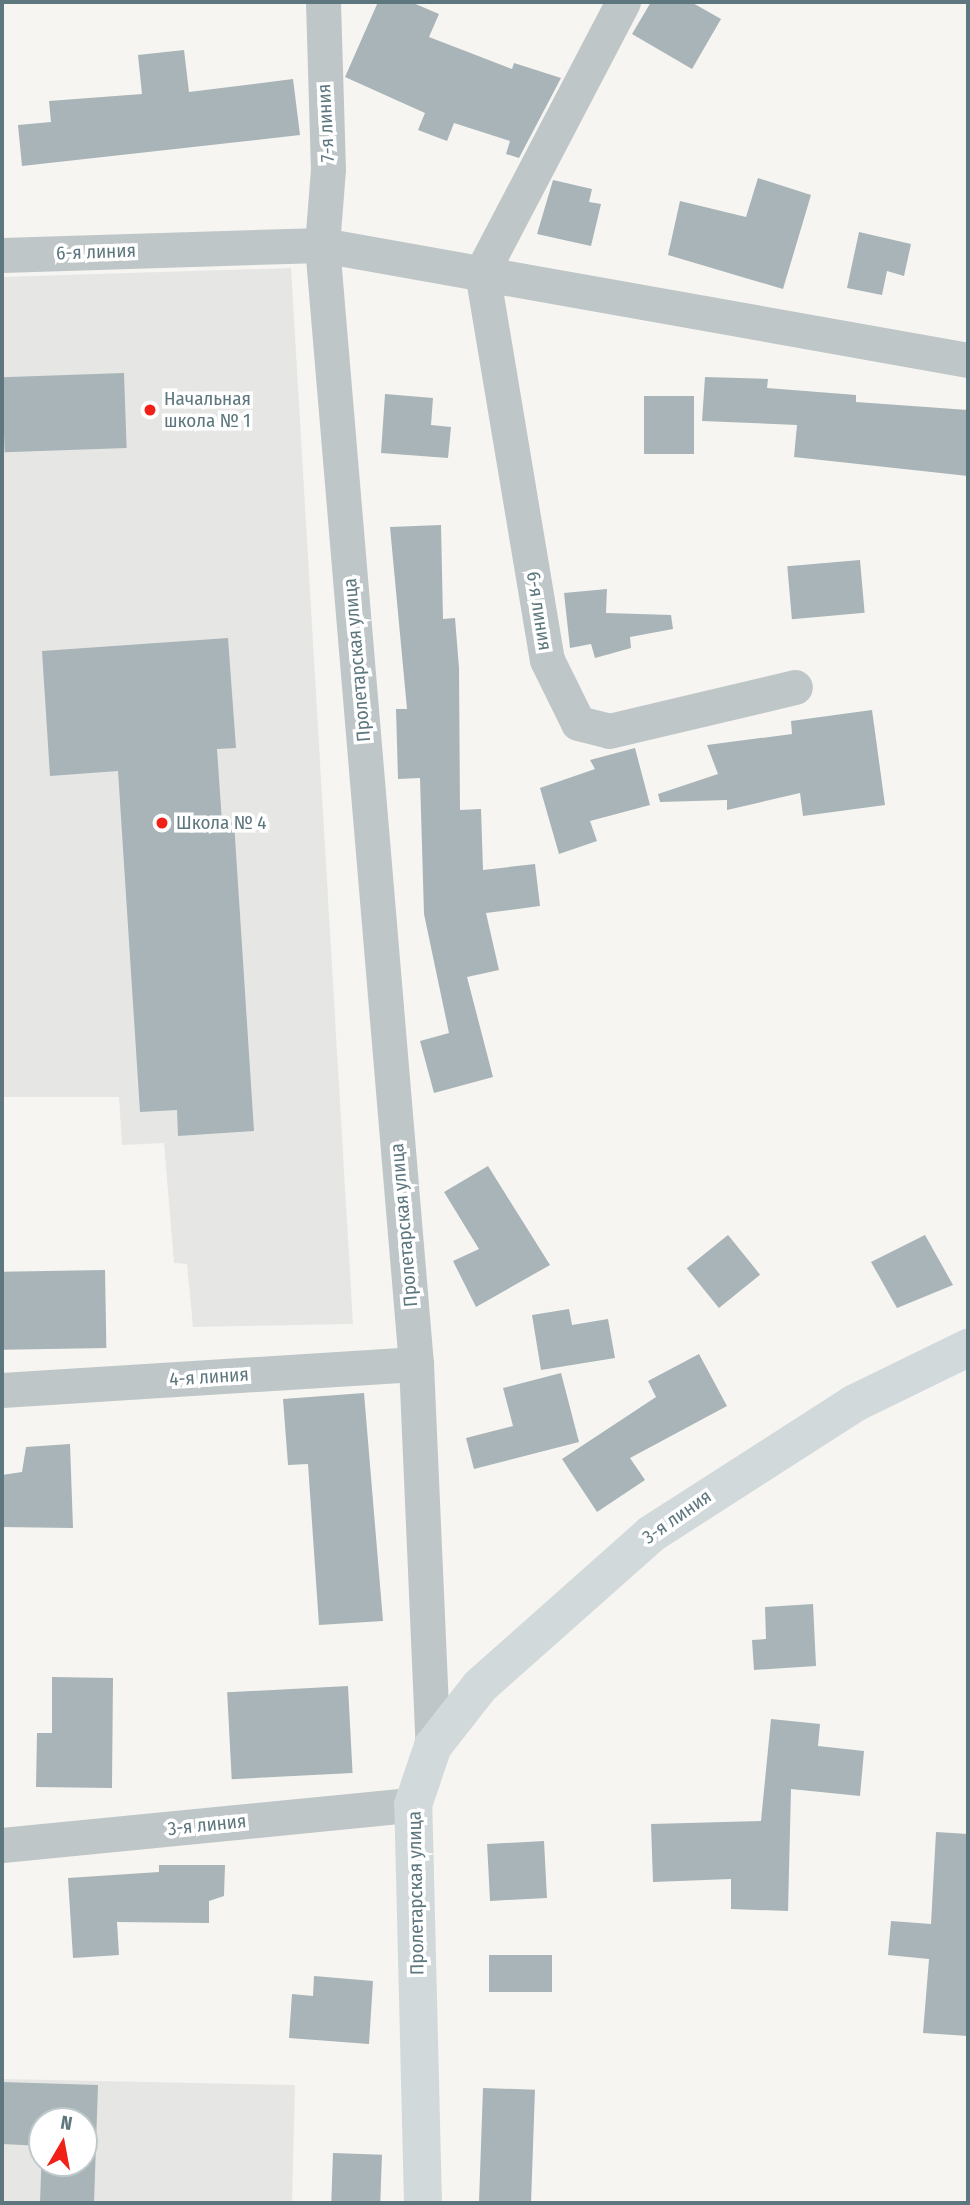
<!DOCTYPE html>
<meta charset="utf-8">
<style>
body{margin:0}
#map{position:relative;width:970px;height:2205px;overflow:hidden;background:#f6f5f1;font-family:"Fira Sans Condensed",sans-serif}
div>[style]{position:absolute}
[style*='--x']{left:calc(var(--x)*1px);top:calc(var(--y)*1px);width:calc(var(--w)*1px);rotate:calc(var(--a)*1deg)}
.built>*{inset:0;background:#e6e6e5}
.building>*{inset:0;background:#a8b4b7;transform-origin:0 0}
.minor>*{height:35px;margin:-17.5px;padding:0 17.5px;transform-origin:17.5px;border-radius:17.5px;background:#bfc6c8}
.secondary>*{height:38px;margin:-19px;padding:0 19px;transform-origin:19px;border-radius:19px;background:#d2d9db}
.dots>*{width:19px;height:19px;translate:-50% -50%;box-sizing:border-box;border:4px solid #fff;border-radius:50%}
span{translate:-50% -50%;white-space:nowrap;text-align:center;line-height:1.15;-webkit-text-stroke:7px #fff;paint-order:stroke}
.street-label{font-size:19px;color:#5e777f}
.poi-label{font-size:19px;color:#5e777f}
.left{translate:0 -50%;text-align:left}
.frame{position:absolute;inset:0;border:4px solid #5e777f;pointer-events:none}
.north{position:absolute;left:28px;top:2107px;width:70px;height:70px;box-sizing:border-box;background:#fff;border:2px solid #bfc9cc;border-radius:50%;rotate:10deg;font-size:19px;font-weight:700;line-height:28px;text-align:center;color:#5e777f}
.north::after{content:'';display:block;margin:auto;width:24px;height:32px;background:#f02117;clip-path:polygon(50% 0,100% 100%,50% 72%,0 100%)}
</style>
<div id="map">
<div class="built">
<i style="clip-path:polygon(291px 268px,353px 1324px,193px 1327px,187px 1264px,174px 1263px,164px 1143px,122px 1145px,119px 1097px,2px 1097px,2px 277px)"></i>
<i style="clip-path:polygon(evenodd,2px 2079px,295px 2085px,292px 2203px,2px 2203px,2px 2079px,42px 2121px,84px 2121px,84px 2163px,42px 2163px,42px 2121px)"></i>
</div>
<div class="building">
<i style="clip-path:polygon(378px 2px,411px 2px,439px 14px,429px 37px,512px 69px,514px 63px,561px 78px,519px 158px,506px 154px,510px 141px,454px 123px,447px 141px,418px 130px,425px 113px,345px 77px)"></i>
<i style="clip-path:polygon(651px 2px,691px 2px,721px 19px,692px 69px,632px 34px)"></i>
<i style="clip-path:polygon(184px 50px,189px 92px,293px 79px,300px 135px,22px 166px,18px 125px,51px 122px,49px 101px,142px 94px,138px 55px)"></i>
<i style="clip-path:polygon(758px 178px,811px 195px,783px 289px,668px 255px,680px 201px,746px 217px)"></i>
<i style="clip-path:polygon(553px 180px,592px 189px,589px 202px,601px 204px,591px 246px,537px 234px)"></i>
<i style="clip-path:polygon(859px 232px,911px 244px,904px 276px,887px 271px,882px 295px,847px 288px)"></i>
<i style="left:124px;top:373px;width:75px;height:122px;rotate:88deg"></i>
<i style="clip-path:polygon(705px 377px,768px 379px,767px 388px,856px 395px,856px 402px,968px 410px,968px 476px,794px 457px,797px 425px,702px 421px)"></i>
<i style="clip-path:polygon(385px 394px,433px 398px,431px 425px,451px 427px,448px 458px,381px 453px)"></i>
<i style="left:694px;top:396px;width:58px;height:50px;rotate:90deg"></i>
<i style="clip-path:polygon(441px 525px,443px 619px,455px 618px,459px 668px,460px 810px,481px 809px,483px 870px,535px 864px,540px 906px,486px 913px,499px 970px,467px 977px,493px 1077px,434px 1093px,420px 1041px,449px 1033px,424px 914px,420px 778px,398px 779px,396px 709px,407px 709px,390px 527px)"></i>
<i style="left:860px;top:560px;width:53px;height:73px;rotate:85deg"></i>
<i style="clip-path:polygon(607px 589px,606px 613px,671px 615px,673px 629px,630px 637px,631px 648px,595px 658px,591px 644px,570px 648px,564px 593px)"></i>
<i style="clip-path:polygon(228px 638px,236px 748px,217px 749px,222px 822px,234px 822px,254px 1131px,178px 1136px,177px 1110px,140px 1112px,118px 771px,50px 776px,42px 651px)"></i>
<i style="clip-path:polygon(872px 710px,885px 805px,803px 816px,800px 793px,727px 810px,727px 800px,660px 802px,658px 794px,718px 774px,707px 745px,792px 734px,791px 721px)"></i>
<i style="clip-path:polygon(635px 748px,650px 805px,590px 821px,597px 841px,559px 854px,540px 788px,595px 769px,590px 760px)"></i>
<i style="clip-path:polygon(488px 1166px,550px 1265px,476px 1307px,453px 1261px,479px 1249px,444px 1192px)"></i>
<i style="left:728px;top:1235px;width:51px;height:53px;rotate:51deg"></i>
<i style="clip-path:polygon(925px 1235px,953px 1285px,897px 1308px,871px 1262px)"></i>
<i style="left:105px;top:1270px;width:78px;height:103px;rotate:89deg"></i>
<i style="clip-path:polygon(569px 1309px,572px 1325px,608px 1319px,615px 1358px,541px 1370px,532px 1315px)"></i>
<i style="clip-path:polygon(699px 1354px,727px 1406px,630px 1458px,645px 1480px,597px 1512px,562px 1459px,656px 1397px,648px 1381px)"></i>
<i style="clip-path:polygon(561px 1373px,579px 1442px,474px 1469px,466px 1438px,513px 1426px,503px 1388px)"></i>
<i style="clip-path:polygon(364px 1393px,383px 1621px,319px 1625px,308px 1464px,288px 1465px,283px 1399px)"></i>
<i style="clip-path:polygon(70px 1444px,73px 1528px,2px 1527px,2px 1475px,22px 1472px,26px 1447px)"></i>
<i style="clip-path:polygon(813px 1604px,816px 1666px,754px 1670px,752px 1640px,766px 1639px,765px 1607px)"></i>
<i style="clip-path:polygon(52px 1677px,113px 1678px,112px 1788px,36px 1787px,37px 1733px,52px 1733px)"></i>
<i style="left:348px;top:1686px;width:87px;height:121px;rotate:87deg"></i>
<i style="clip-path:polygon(771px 1719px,820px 1724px,818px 1746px,864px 1751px,860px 1796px,791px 1789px,788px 1911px,731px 1909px,731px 1879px,653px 1882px,651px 1824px,761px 1821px)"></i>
<i style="clip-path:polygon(936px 1832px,968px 1834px,968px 2036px,923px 2033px,929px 1959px,888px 1955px,891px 1921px,931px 1924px)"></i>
<i style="left:544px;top:1841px;width:57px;height:57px;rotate:87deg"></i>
<i style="clip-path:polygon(159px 1865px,225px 1865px,224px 1896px,209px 1901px,209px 1923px,117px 1922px,119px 1955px,73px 1958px,68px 1878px,159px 1872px)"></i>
<i style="left:489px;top:1955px;width:63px;height:37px"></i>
<i style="clip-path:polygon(314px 1976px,373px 1981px,369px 2044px,289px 2038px,292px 1994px,313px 1996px)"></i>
<i style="clip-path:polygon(evenodd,2px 2082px,98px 2085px,94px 2203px,40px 2203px,42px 2146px,2px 2144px,2px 2082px,42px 2121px,84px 2121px,84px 2163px,42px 2163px,42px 2121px)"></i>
<i style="left:483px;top:2088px;width:52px;height:115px;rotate:2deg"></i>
<i style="left:333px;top:2153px;width:49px;height:50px;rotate:2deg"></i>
</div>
<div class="minor">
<i style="--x:323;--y:2;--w:167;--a:88.3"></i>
<i style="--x:328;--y:169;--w:76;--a:94.5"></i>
<i style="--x:322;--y:245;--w:1123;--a:85.2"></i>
<i style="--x:416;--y:1364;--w:382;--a:87.5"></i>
<i style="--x:623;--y:2;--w:305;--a:117.6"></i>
<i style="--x:482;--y:272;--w:393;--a:80.5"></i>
<i style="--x:547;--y:660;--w:70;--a:63.8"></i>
<i style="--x:578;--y:723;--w:32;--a:14"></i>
<i style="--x:609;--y:731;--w:191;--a:-13.3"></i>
<i style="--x:2;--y:255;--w:320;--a:-1.8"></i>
<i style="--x:322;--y:245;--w:656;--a:10.09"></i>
<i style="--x:2;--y:1390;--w:415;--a:-3.6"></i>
<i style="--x:2;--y:1845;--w:413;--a:-5.6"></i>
</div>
<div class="secondary">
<i style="--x:423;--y:2203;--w:398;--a:-91.4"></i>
<i style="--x:413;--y:1805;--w:62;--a:-71.3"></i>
<i style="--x:433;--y:1746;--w:76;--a:-51.9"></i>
<i style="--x:480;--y:1686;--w:229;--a:-41.6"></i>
<i style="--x:651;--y:1534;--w:242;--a:-32.7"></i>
<i style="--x:855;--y:1403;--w:126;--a:-26"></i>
</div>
<div class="dots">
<i style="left:150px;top:410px;background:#f02117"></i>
<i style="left:162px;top:823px;background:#f02117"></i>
</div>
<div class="street-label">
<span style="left:326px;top:123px;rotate:-93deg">7-я линия</span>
<span style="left:96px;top:252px;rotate:-2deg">6-я линия</span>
<span style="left:539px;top:611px;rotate:81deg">6-я линия</span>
<span style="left:357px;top:660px;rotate:-95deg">Пролетарская улица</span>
<span style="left:404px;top:1225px;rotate:-95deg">Пролетарская улица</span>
<span style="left:209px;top:1377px;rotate:-4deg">4-я линия</span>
<span style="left:677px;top:1517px;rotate:-35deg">3-я линия</span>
<span style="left:207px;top:1825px;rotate:-6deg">3-я линия</span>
<span style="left:416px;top:1893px;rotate:-91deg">Пролетарская улица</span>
</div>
<div class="poi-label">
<span class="left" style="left:164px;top:410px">Начальная<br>школа № 1</span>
<span class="left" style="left:176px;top:823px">Школа № 4</span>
</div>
<div class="frame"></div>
<div class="north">N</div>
</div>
